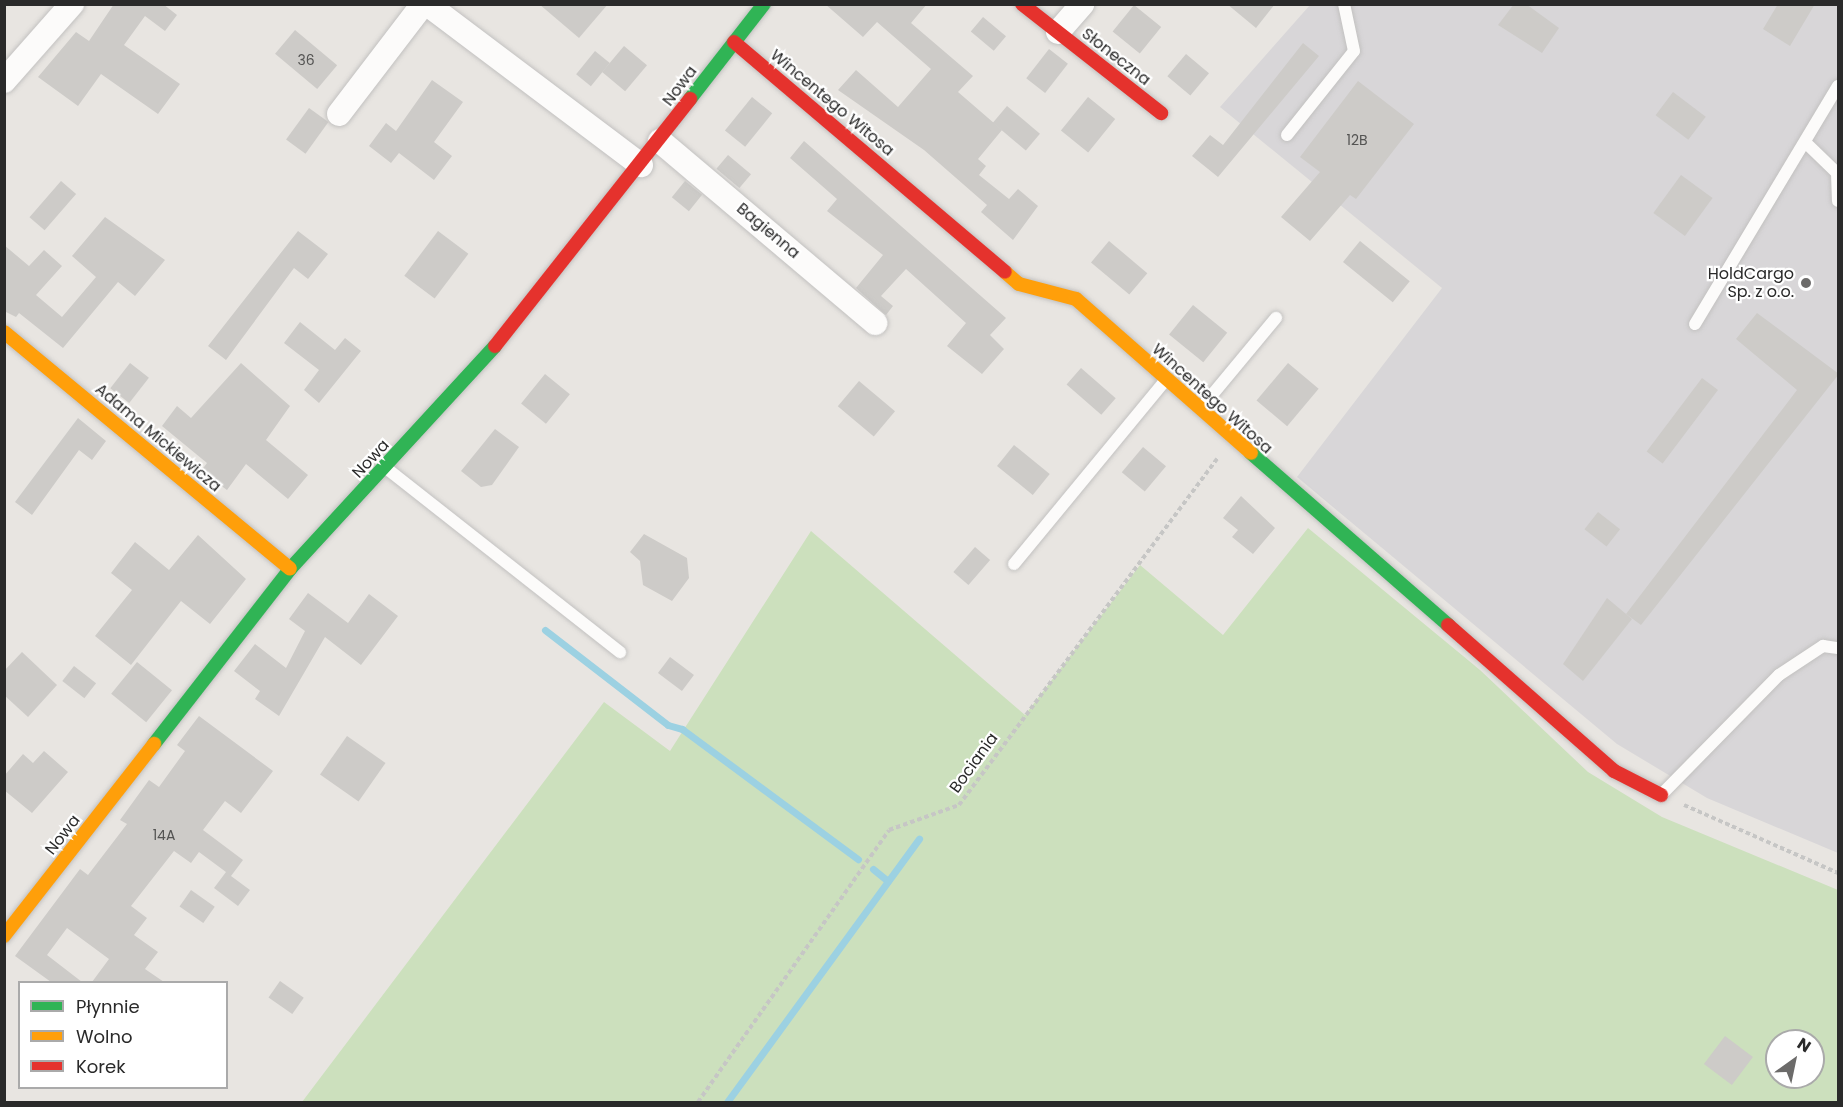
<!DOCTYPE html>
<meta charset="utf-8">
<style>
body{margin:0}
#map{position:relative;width:1843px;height:1107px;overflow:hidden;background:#e8e5e1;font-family:Poppins,sans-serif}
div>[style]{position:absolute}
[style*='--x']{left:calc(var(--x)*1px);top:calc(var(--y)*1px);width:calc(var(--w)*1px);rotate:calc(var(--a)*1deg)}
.industrial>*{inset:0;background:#d8d6d8}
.green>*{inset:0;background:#cce0bd}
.stream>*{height:7px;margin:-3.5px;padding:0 3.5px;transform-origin:3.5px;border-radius:3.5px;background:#9cd1e2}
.building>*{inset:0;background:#cdcbc8;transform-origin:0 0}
.path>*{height:4px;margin-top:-2px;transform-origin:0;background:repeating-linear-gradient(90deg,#c6c6c5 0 4.5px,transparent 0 7.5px)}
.roads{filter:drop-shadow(0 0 2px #c2c1c0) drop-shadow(0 0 2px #c2c1c0)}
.lane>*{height:12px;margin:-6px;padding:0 6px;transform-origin:6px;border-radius:6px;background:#fcfbfa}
.street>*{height:24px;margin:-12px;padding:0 12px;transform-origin:12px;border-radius:12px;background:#fcfbfa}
.fast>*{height:14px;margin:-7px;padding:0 7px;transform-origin:7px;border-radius:7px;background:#30b455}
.slow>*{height:14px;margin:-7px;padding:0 7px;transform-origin:7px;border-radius:7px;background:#ff9f0a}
.jam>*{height:14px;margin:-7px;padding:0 7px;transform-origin:7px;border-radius:7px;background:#e5322d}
.dots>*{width:16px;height:16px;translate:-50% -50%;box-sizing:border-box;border:3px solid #fff;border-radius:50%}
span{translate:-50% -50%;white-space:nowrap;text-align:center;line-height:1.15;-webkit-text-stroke:4.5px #fff;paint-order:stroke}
.number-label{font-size:14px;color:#545453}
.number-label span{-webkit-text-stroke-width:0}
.street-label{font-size:16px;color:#2a2a2a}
.poi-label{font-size:16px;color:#2a2a2a}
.right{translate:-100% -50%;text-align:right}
.frame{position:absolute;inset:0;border:6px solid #2a2a2a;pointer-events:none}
.legend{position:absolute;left:18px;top:981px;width:210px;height:108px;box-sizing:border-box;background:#fff;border:2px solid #aaa;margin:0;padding:8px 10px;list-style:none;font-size:18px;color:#2a2a2a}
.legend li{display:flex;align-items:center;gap:12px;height:30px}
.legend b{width:30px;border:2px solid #aaa}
.north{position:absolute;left:1765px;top:1029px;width:60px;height:60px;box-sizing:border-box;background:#fff;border:2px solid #aaa;border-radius:50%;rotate:33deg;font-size:16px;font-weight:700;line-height:24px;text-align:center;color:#2a2a2a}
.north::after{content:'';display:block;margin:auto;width:21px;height:27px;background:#6c6b6a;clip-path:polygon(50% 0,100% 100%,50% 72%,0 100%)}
</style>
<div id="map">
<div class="industrial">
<i style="clip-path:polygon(1310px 5px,1838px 5px,1838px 853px,1707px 798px,1617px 744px,1297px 477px,1442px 288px,1220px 107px)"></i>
</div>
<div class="green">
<i style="clip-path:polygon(evenodd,1308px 528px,1480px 670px,1588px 772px,1662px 817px,1838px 890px,1838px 1102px,302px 1102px,604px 702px,670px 751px,811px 531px,1025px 715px,1140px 565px,1223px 635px,1308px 528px,1777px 1041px,1813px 1041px,1813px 1077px,1777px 1077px,1777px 1041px)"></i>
</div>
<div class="stream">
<i style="--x:545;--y:630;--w:155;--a:37.7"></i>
<i style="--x:668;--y:725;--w:15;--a:16"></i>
<i style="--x:682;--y:729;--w:219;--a:36.5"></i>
<i style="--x:873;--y:869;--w:19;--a:39"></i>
<i style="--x:727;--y:1102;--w:326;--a:-53.9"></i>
</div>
<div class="building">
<i style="clip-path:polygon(114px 4px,163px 4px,177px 15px,165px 31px,145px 16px,124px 45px,180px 84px,158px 114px,101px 74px,78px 106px,38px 77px,76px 32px,89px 41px)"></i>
<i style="clip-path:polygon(539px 4px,608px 4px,579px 38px)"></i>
<i style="clip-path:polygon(825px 4px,927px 4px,911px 23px,973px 76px,958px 92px,1002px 130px,978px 159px,986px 166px,979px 175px,1009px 199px,1018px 189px,1038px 206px,1013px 240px,981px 212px,987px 205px,924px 150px,838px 90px,856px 70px,898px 107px,931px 69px,877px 22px,863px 37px)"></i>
<i style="clip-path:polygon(1227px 4px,1275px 4px,1256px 28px)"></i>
<i style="clip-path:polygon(1514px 4px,1526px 4px,1559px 28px,1542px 53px,1498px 25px)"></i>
<i style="clip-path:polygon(1778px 4px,1815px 4px,1790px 46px,1763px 29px)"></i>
<i style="left:1134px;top:5px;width:35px;height:34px;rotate:39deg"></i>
<i style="left:983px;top:17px;width:30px;height:19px;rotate:40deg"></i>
<i style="left:295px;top:30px;width:55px;height:31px;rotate:40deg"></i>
<i style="clip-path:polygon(1303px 43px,1319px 56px,1218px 177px,1192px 156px,1210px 135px,1223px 145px)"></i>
<i style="left:624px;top:46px;width:30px;height:34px;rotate:40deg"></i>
<i style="left:1049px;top:49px;width:24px;height:37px;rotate:38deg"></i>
<i style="left:595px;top:51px;width:19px;height:30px;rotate:39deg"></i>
<i style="left:1186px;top:54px;width:30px;height:29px;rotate:40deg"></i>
<i style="clip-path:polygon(432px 80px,463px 102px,434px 142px,452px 156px,434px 180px,399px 153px,391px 163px,369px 146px,386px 123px,396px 131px)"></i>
<i style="clip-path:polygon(1358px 81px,1414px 124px,1356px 199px,1350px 195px,1310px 241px,1281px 217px,1320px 172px,1300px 157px)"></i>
<i style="left:1673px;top:92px;width:41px;height:29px;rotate:37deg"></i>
<i style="left:752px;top:97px;width:26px;height:43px;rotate:39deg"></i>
<i style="left:1088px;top:97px;width:35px;height:43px;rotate:39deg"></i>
<i style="left:1007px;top:106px;width:43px;height:22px;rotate:40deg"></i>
<i style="left:309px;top:108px;width:24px;height:39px;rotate:36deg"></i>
<i style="clip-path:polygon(804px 141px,1006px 318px,990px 335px,1004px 349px,982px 374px,947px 346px,966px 323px,906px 269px,881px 296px,893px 306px,886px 315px,856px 288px,883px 255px,827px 211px,837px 199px,790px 158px)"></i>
<i style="left:728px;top:155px;width:30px;height:18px;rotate:40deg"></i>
<i style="left:1681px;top:175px;width:39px;height:47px;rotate:36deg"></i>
<i style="left:61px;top:181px;width:20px;height:48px;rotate:41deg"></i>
<i style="left:685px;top:181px;width:22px;height:21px;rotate:39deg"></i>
<i style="clip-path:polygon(105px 217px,165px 260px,135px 296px,118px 282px,63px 348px,19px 313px,16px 317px,4px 311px,4px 245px,29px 266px,44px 250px,62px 266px,36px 295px,62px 317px,96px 277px,72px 256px)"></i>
<i style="clip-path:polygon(298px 231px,328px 254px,308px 279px,294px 268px,226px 360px,208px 346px)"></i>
<i style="left:438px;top:231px;width:38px;height:56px;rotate:37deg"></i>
<i style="left:1109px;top:241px;width:50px;height:28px;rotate:40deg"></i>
<i style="left:1360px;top:241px;width:64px;height:27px;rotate:39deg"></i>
<i style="left:1193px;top:305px;width:44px;height:38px;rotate:39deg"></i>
<i style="clip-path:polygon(1757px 313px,1839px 374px,1641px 625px,1626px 614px,1797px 390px,1736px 339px)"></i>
<i style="clip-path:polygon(300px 322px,335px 350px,345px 338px,361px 351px,319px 403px,304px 390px,319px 370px,284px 343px)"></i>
<i style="left:130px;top:363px;width:24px;height:32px;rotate:38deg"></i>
<i style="clip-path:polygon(241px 363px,290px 406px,266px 440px,308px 475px,288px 499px,246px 464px,227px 490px,201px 471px,207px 463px,162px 426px,177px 406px,191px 418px)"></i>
<i style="left:1288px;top:363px;width:40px;height:49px;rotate:40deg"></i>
<i style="left:1081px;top:368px;width:46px;height:22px;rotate:41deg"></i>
<i style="left:545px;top:374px;width:32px;height:38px;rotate:39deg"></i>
<i style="left:1702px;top:378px;width:20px;height:92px;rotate:37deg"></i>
<i style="left:859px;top:381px;width:47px;height:33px;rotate:40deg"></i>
<i style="clip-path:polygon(78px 418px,106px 441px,92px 460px,79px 450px,32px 515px,15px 502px)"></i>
<i style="clip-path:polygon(495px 429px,519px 447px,492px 485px,481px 487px,461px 471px)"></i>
<i style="left:1014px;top:445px;width:46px;height:27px;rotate:39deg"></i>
<i style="left:1143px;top:447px;width:30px;height:33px;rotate:40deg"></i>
<i style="clip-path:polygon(1241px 496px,1275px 528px,1253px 554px,1232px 537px,1238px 530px,1223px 518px)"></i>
<i style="left:1598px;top:512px;width:28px;height:22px;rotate:38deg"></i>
<i style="clip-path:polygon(644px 534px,687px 558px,689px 578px,672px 601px,643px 585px,640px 561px,630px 552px)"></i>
<i style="clip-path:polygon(198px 535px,246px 579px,210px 624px,181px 601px,131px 665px,95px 636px,132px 590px,111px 573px,135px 542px,169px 570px)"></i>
<i style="left:975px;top:547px;width:20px;height:33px;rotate:41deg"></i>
<i style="clip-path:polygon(308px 593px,348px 623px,369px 594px,398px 616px,361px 665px,325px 637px,279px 716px,255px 699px,260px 691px,234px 671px,255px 644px,286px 668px,305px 631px,289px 619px)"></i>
<i style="clip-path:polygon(1607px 598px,1632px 619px,1583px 681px,1563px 664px)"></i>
<i style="clip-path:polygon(22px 652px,57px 685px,28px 717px,4px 695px,4px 671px)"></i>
<i style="left:670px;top:657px;width:30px;height:20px;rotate:37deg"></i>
<i style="left:137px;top:662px;width:45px;height:41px;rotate:39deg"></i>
<i style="left:74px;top:666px;width:28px;height:19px;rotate:38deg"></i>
<i style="clip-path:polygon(199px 716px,273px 771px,241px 813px,225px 801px,203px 830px,243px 860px,231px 876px,250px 890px,238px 906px,214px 888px,226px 872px,199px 852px,191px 863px,174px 851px,131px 906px,147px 918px,134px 935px,158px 952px,145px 969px,164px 982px,92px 982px,109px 959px,67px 928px,47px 955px,82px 982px,51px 982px,15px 956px,80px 869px,88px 875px,127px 824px,120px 820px,149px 780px,159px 787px,185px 751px,177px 745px)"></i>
<i style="left:347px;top:736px;width:47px;height:47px;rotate:35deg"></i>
<i style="clip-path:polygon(44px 751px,68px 772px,32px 813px,4px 790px,4px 776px,23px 754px,33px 763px)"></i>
<i style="left:191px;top:890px;width:29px;height:20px;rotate:35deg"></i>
<i style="left:280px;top:981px;width:29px;height:20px;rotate:35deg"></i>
<i style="left:1725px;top:1036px;width:35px;height:35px;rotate:37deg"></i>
</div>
<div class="path">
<i style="--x:1684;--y:805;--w:168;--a:23.8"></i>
<i style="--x:698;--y:1102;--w:332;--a:-54.9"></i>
<i style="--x:889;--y:830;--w:74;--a:-19.7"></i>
<i style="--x:959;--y:805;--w:432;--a:-53.3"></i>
</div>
<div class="roads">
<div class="lane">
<i style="--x:1287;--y:135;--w:107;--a:-51.4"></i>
<i style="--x:1354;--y:51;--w:48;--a:-102"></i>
<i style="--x:1805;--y:142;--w:46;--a:44.1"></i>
<i style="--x:1837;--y:173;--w:28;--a:88"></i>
<i style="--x:1695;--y:324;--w:278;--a:-59"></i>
<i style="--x:1202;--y:407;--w:116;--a:-50.3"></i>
<i style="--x:386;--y:468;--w:298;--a:38.2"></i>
<i style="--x:1014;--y:564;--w:237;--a:-50.5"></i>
<i style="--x:1662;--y:794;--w:167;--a:-45.5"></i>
<i style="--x:1779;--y:675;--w:53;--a:-33.4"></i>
<i style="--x:1823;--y:646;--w:15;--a:8"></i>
</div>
<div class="street">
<i style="--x:427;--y:4;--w:268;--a:37"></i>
<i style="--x:1058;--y:32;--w:37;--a:-49"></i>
<i style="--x:4;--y:81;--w:103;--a:-48.6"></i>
<i style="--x:339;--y:114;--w:138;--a:-52.6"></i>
<i style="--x:660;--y:141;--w:282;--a:40.2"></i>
</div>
<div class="fast">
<i style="--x:690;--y:99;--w:120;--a:-52.1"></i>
<i style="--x:1251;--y:453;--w:262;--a:41.1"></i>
<i style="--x:154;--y:744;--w:222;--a:-52.1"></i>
<i style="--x:290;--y:569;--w:303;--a:-47.4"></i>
</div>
<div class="slow">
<i style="--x:1005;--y:272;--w:18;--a:41"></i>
<i style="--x:1019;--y:284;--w:59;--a:14.7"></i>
<i style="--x:1076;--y:299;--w:233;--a:41.3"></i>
<i style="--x:4;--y:332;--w:371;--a:39.6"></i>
<i style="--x:4;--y:936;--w:244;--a:-52"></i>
</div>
<div class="jam">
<i style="--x:1022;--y:4;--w:177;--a:38.1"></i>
<i style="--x:734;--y:42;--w:355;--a:40.3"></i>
<i style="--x:495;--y:346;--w:315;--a:-51.7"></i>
<i style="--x:1448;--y:625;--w:221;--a:41.3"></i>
<i style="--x:1614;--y:771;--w:53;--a:27.1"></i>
</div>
</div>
<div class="dots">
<i style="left:1806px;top:283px;background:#6c6b6a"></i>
</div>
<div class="number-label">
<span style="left:306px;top:60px">36</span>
<span style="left:1357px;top:140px">12B</span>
<span style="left:164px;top:835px">14A</span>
</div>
<div class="street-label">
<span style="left:1116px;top:57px;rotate:38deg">Słoneczna</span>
<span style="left:680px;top:86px;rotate:-53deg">Nowa</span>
<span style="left:832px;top:103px;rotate:40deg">Wincentego Witosa</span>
<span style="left:768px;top:231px;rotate:40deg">Bagienna</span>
<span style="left:1212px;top:399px;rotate:42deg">Wincentego Witosa</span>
<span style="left:158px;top:438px;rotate:40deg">Adama Mickiewicza</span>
<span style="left:371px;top:459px;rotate:-47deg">Nowa</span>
<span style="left:974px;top:763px;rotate:-54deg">Bociania</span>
<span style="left:63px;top:835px;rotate:-52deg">Nowa</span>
</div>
<div class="poi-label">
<span class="right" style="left:1794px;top:283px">HoldCargo<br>Sp. z o.o.</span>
</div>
<div class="frame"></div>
<ul class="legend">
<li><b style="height:8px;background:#30b455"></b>Płynnie</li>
<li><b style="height:8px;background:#ff9f0a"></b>Wolno</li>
<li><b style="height:8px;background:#e5322d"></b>Korek</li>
</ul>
<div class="north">N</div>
</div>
